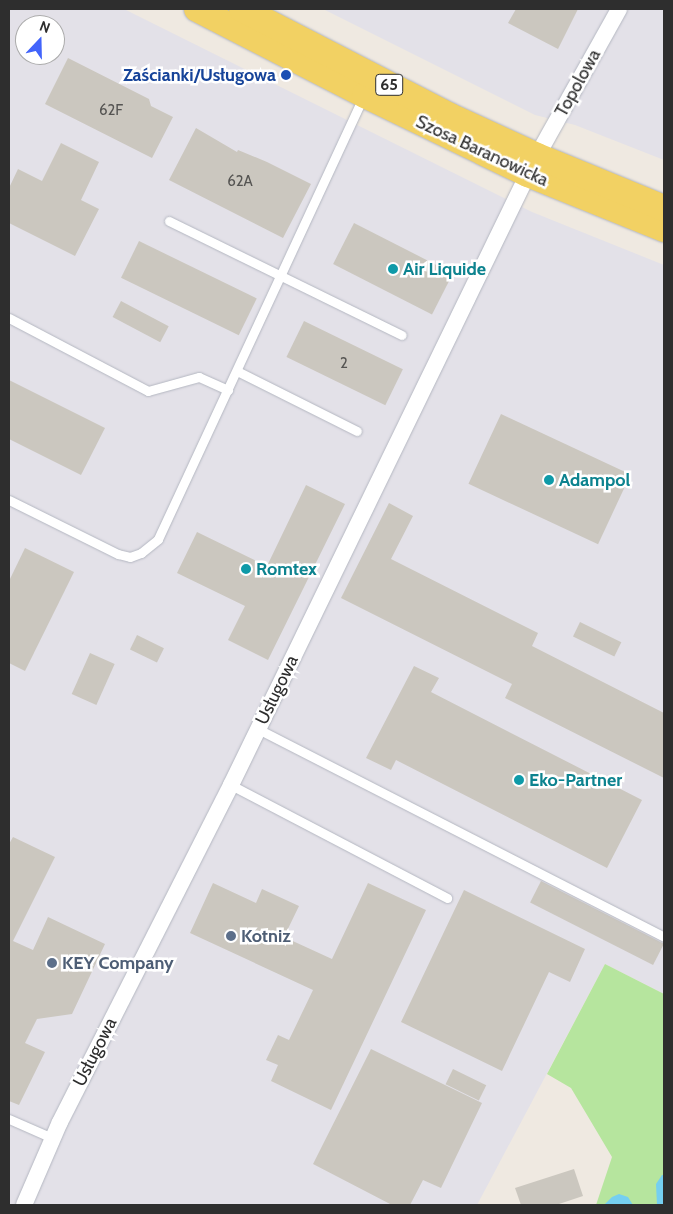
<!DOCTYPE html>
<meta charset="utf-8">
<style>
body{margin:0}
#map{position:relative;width:673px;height:1214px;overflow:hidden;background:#efe9e1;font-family:Cabin,sans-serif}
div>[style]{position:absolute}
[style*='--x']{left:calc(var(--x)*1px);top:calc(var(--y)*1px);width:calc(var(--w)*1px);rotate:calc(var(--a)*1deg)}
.industrial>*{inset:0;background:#e3e1e8}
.green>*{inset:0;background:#b6e59e}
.water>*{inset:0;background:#75cff0}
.building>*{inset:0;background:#cbc7bf;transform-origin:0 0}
.roads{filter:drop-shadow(0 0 1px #b4b7c1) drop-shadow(0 0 1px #b4b7c1)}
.service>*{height:9px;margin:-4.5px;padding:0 4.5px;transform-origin:4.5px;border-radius:4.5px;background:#fff}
.minor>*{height:16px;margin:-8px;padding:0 8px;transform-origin:8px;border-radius:8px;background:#fff}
.primary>*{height:26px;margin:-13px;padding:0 13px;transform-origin:13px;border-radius:13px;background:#f2d163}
.dots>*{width:14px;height:14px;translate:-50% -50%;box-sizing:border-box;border:2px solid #fff;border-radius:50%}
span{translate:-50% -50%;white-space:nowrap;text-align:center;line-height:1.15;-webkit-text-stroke:5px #fff;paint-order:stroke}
.number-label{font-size:15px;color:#555452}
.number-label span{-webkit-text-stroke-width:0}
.shield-label span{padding:1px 4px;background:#fff;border:1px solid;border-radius:4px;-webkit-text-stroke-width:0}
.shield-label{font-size:16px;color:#2e2e2e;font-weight:700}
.transit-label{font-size:18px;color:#164399;font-weight:700}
.right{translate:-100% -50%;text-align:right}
.street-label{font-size:18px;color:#2e2e2e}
.culture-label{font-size:18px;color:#0d838f;font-weight:700}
.left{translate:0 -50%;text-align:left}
.service-label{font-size:18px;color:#4e5e75;font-weight:700}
.frame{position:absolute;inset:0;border:10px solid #2e2e2e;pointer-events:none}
.north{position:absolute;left:15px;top:15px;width:50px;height:50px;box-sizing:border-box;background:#fff;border:1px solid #ababab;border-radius:50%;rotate:21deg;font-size:14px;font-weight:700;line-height:20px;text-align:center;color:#2e2e2e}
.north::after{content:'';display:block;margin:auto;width:18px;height:22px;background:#4264fb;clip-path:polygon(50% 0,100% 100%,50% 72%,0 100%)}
</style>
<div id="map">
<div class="industrial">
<i style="clip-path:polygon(evenodd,9px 9px,124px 9px,532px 212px,664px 265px,664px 994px,605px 964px,477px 1205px,9px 1205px,9px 9px,25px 25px,55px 25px,55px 55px,25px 55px,25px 25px)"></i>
<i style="clip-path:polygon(323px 9px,664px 9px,664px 160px,575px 125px,535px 115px)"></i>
</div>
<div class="green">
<i style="clip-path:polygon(605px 964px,664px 994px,664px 1205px,596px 1205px,612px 1157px,571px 1088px,547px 1074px)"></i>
</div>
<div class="water">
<i style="clip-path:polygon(662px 1175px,664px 1175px,664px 1205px,657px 1205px,656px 1184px)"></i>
<i style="clip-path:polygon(619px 1194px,628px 1197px,633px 1205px,604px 1205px,612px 1197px)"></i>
</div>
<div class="building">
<i style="clip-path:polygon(516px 9px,578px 9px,558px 49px,508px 23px)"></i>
<i style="clip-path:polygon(68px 58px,149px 99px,151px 106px,173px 117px,152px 158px,45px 104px)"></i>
<i style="clip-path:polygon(196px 128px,237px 152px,238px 150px,267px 162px,311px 184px,283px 238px,169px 180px)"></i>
<i style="clip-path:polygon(61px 143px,99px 162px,81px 200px,99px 209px,75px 256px,9px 223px,9px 188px,18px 169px,42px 181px)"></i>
<i style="left:354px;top:223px;width:111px;height:46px;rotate:27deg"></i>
<i style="left:139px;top:241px;width:131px;height:41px;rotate:26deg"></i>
<i style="left:121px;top:301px;width:54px;height:18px;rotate:28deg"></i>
<i style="left:304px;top:321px;width:110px;height:40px;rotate:26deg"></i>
<i style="clip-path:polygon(9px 380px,105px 428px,81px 475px,9px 439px)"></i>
<i style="left:501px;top:414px;width:143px;height:77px;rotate:25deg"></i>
<i style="clip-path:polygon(306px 485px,345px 504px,268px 660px,228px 640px,245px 606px,177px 573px,197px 532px,267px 566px)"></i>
<i style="clip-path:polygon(389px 503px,413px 516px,391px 559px,538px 633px,532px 646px,664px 713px,664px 778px,505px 698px,512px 684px,341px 598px)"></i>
<i style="clip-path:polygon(25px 548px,74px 572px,25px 671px,9px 663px,9px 581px)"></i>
<i style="left:580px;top:622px;width:46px;height:16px;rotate:26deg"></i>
<i style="left:137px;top:635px;width:30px;height:16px;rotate:26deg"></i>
<i style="left:90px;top:653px;width:27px;height:45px;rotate:24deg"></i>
<i style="clip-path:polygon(414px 666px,439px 678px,431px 692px,642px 800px,607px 868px,396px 760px,391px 770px,366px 758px)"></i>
<i style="clip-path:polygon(13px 837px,55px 857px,13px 941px,33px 950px,48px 917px,105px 944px,72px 1014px,37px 1019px,25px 1043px,45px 1052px,19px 1105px,9px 1101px,9px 844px)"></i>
<i style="left:541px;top:881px;width:138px;height:24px;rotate:27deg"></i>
<i style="clip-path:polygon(213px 883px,256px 903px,262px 889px,299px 906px,284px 937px,332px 959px,368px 883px,426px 910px,331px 1110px,271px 1081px,278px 1065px,266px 1060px,278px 1035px,289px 1040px,313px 990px,190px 933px)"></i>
<i style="clip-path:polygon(464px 890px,585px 949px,570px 982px,549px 972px,502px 1071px,401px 1022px)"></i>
<i style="clip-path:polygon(371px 1049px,482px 1103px,441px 1188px,423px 1180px,410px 1205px,392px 1205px,313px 1164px)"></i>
<i style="left:453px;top:1069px;width:37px;height:17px;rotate:26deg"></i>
<i style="clip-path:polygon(574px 1169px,583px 1196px,556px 1205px,521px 1205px,515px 1188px)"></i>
</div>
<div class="roads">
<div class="service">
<i style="--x:169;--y:221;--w:259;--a:26.1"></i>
<i style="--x:9;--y:318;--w:157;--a:27.7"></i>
<i style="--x:148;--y:391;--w:53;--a:-15.4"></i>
<i style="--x:199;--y:377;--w:32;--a:24"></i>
<i style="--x:237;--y:371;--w:134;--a:26.6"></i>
<i style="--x:9;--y:500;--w:122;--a:26.4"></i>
<i style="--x:118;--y:554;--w:12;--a:14"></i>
<i style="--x:130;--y:557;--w:12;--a:-20"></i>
<i style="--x:141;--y:553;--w:22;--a:-39"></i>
<i style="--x:158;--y:539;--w:487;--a:-65.1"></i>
<i style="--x:258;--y:729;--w:456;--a:27.1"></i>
<i style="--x:231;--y:785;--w:244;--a:27.6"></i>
<i style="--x:9;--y:1119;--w:47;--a:23.8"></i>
</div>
<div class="minor">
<i style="--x:537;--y:156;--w:168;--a:-60.8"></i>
<i style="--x:24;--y:1205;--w:90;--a:-66.6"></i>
<i style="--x:60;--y:1122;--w:378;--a:-63.1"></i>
<i style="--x:231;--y:785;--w:679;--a:-64.08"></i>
</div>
<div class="primary">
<i style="--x:197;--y:9;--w:189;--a:27.1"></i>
<i style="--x:365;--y:95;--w:181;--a:25.9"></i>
<i style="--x:528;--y:174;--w:147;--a:22"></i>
<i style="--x:242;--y:9;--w:234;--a:27.2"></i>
<i style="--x:450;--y:116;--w:96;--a:24.7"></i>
<i style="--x:537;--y:156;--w:137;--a:22.3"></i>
</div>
</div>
<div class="dots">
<i style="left:286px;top:75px;background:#1a4fb4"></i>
<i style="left:393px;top:269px;background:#0f9aa8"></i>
<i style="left:549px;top:480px;background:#0f9aa8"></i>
<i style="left:246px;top:569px;background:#0f9aa8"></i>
<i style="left:519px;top:780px;background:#0f9aa8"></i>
<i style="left:231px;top:936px;background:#5c6f8a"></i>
<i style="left:52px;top:963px;background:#5c6f8a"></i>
</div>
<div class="number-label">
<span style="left:111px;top:111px">62F</span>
<span style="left:240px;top:182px">62A</span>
<span style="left:344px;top:364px">2</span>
</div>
<div class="shield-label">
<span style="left:389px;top:85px">65</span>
</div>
<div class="transit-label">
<span class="right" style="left:276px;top:75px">Zaścianki/Usługowa</span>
</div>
<div class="street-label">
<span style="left:578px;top:83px;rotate:-61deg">Topolowa</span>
<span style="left:482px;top:151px;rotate:25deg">Szosa Baranowicka</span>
<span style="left:277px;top:690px;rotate:-64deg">Usługowa</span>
<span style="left:95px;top:1052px;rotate:-63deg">Usługowa</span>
</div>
<div class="culture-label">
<span class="left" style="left:403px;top:269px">Air Liquide</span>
<span class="left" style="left:559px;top:480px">Adampol</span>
<span class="left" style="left:256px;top:569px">Romtex</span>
<span class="left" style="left:529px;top:780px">Eko-Partner</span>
</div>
<div class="service-label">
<span class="left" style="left:241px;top:936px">Kotniz</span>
<span class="left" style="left:62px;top:963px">KEY Company</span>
</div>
<div class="frame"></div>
<div class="north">N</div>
</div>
